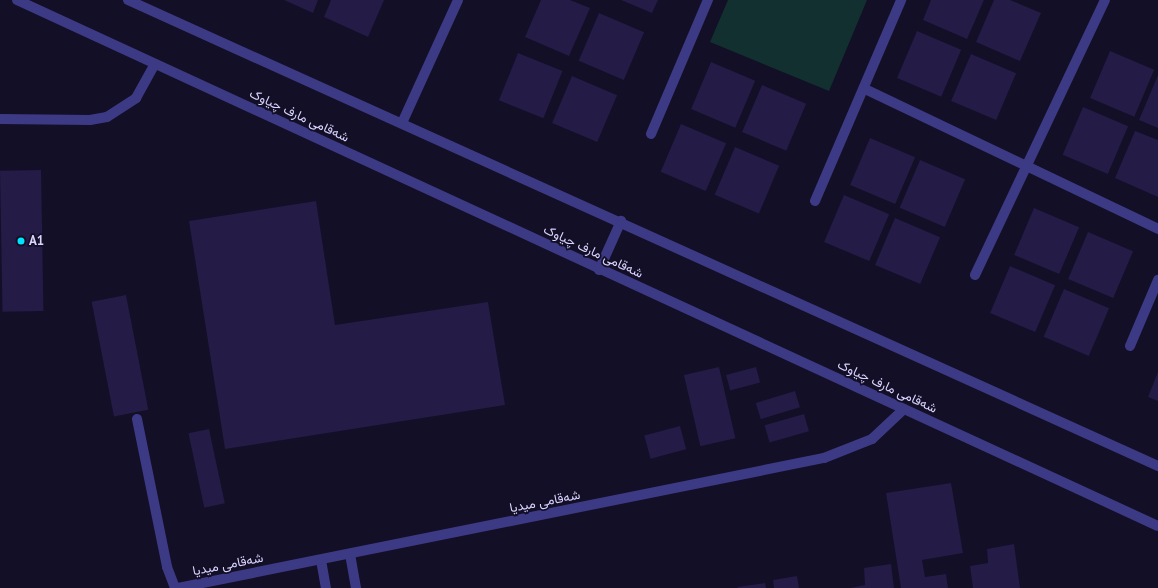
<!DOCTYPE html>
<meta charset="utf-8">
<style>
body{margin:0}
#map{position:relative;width:1158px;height:588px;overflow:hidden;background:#130f26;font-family:"PT Sans",Vazirmatn,sans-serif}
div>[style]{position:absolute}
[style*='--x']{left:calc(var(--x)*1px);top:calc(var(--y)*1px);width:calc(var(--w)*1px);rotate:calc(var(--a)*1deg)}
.green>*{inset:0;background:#12302f}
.building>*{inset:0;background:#241b47;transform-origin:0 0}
.minor>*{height:10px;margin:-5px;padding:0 5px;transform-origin:5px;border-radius:5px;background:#3d3a85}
.dots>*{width:11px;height:11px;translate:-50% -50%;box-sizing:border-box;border:2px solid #130f26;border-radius:50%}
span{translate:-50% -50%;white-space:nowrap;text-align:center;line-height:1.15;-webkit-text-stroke:3.5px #130f26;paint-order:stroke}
.street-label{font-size:13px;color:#d9d4ff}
.poi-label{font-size:13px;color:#d9d4ff;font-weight:700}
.left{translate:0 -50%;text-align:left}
</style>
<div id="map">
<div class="green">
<i style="clip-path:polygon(728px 0,867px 0,829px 91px,710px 42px)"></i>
</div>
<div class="building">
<i style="clip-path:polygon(284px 0,318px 0,313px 13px)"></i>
<i style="clip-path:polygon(331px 0,384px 0,368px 37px,324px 17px)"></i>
<i style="clip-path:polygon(541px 0,570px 0,590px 8px,569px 56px,525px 37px)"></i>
<i style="clip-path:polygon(621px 0,658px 0,652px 13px)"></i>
<i style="clip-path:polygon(931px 0,984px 0,967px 39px,923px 20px)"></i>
<i style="clip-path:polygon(994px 0,1010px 0,1041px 13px,1020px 61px,976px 42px)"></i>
<i style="left:599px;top:13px;width:49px;height:52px;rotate:23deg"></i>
<i style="left:917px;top:31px;width:48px;height:51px;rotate:23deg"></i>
<i style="left:1110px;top:51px;width:48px;height:51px;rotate:23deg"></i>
<i style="left:518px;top:53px;width:48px;height:51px;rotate:22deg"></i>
<i style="left:971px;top:54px;width:49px;height:51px;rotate:23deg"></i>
<i style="left:711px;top:62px;width:48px;height:51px;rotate:23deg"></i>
<i style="clip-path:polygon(1158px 75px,1158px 128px,1139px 120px)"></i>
<i style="left:572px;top:76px;width:49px;height:51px;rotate:23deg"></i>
<i style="left:762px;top:85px;width:48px;height:51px;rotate:23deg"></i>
<i style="left:1083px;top:107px;width:49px;height:52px;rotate:23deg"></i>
<i style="left:681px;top:124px;width:49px;height:52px;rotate:23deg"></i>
<i style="clip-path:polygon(1135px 131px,1158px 140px,1158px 197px,1115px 178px)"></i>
<i style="left:870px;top:138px;width:49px;height:51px;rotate:23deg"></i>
<i style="left:735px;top:147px;width:48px;height:52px;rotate:23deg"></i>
<i style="left:920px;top:160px;width:49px;height:52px;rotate:23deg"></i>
<i style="left:41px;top:170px;width:141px;height:41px;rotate:89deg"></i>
<i style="left:844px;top:195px;width:49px;height:51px;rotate:23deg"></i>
<i style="clip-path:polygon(316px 201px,335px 325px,488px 302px,505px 405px,225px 449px,189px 221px)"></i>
<i style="left:1034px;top:208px;width:49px;height:51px;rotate:23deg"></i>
<i style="left:895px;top:218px;width:49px;height:51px;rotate:23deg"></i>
<i style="left:1088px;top:232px;width:49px;height:51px;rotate:23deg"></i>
<i style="left:1010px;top:266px;width:49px;height:51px;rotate:23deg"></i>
<i style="left:1064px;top:289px;width:49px;height:52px;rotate:23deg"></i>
<i style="left:126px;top:295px;width:117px;height:35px;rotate:79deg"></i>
<i style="left:719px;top:367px;width:73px;height:36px;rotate:77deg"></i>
<i style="left:756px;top:367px;width:16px;height:31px;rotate:75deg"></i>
<i style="clip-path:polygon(1158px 372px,1158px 401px,1148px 397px)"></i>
<i style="left:795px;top:391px;width:17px;height:41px;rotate:73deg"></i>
<i style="left:804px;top:414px;width:18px;height:41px;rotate:74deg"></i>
<i style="left:680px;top:426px;width:24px;height:37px;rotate:75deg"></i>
<i style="left:209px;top:429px;width:76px;height:21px;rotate:78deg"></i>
<i style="clip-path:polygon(951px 483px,963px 553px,922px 560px,925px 577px,946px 574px,948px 588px,901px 588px,886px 493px)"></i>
<i style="clip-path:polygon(1014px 544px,1020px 588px,973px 588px,970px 566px,988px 563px,987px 549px)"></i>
<i style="clip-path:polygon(891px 564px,894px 588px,850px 588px,865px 585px,864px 568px)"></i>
<i style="clip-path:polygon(797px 576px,799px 588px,774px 588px,773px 580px)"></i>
<i style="clip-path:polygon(765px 583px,766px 588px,738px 588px,737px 587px)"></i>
</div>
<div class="minor">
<i style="--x:17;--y:0;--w:1256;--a:24.75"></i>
<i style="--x:128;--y:0;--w:1131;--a:24.34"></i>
<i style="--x:865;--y:89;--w:325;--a:25.5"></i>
<i style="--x:0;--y:119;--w:90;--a:0.6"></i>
<i style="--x:90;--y:120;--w:17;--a:-10"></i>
<i style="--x:107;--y:117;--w:35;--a:-33"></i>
<i style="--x:136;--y:98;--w:39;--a:-61"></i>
<i style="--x:402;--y:123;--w:135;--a:-65.5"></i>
<i style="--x:651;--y:134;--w:146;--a:-67"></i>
<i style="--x:815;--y:201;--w:219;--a:-66.8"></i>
<i style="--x:599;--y:270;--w:54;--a:-65.8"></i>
<i style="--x:975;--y:275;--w:304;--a:-64.7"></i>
<i style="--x:1130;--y:346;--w:72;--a:-67"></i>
<i style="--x:137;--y:419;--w:151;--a:78.5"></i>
<i style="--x:167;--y:567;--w:22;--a:69"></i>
<i style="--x:350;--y:554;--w:35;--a:80"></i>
<i style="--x:321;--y:560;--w:28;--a:80"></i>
<i style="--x:178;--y:588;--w:659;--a:-11.38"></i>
<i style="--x:824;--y:458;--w:52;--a:-21.6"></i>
<i style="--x:872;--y:439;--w:44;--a:-43.2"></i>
</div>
<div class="dots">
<i style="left:21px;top:241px;background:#00e5ff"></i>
</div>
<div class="street-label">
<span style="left:299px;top:116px;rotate:25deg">شەقامی مارف چیاوک</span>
<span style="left:593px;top:252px;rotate:25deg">شەقامی مارف چیاوک</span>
<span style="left:887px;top:387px;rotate:25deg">شەقامی مارف چیاوک</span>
<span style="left:545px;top:502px;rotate:-11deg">شەقامی میدیا</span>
<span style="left:228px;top:565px;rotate:-11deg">شەقامی میدیا</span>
</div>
<div class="poi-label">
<span class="left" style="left:29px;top:241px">A1</span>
</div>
</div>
